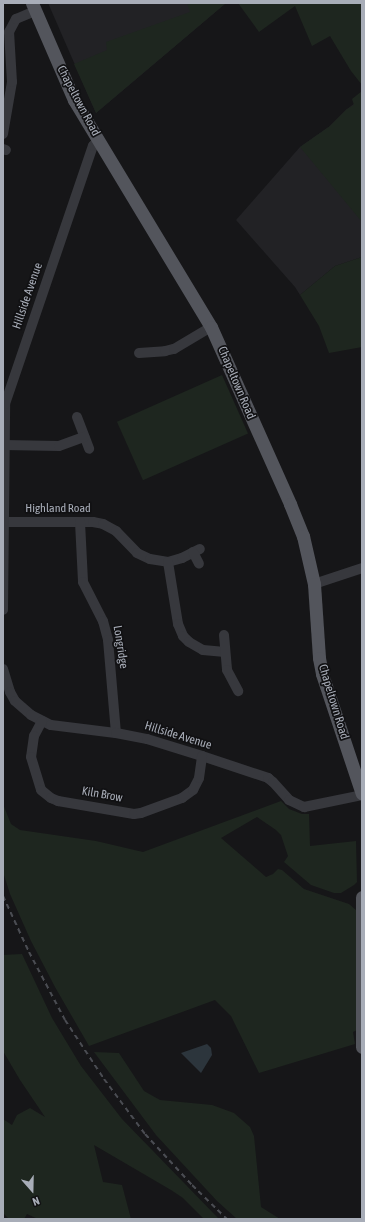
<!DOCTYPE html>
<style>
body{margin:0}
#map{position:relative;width:365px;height:1222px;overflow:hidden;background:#161618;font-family:"Asap Condensed",sans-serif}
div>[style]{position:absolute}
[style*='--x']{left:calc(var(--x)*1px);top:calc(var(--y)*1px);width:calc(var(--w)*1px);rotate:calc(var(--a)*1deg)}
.built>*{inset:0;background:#222225}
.green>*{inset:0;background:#1e261f;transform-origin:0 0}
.water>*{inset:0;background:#2c353c}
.minor>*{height:10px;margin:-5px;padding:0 5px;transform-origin:5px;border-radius:5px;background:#37383d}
.major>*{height:13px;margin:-6.5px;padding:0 6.5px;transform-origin:6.5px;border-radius:6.5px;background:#53555c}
.rail>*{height:2px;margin-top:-1px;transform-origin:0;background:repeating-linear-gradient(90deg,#4a4c52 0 5px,transparent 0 9px)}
span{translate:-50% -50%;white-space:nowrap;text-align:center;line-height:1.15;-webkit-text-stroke:3.5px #111113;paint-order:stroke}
.street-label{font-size:12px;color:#a8adb8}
.frame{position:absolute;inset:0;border:4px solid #a8adb8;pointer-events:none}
.north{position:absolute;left:12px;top:1170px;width:40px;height:40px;-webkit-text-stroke:3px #111113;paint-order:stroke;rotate:160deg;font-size:11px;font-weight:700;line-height:16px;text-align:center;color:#a8adb8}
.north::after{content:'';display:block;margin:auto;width:14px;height:18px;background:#a8adb8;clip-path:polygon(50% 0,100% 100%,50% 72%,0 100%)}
</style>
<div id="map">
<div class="built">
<i style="clip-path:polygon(48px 3px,226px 3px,96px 113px)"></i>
<i style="clip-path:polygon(362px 98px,362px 257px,335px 266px,300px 295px,295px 287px,236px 220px,300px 147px,330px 126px,347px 109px)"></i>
</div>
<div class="green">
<i style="clip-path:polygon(187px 3px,226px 3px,96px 113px,74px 64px,107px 50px,106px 42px,190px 12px)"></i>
<i style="clip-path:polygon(238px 3px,362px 3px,362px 85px,351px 71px,330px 36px,312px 46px,295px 6px,259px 32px)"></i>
<i style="clip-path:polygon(362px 91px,362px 222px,300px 147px,330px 126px,347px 109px,354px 105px,352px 99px)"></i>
<i style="clip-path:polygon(362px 257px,362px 347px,329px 353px,319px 326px,300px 295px,335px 266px)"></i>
<i style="left:222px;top:375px;width:64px;height:115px;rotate:66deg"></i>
<i style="clip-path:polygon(281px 801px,289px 809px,302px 814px,309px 814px,310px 846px,356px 841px,357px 882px,354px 885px,341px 893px,334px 893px,311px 885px,284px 862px,288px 856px,281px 835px,276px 830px,257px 817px,221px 838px,266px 877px,273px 874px,278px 869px,282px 870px,304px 889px,349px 904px,356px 910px,357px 1030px,353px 1032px,355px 1044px,259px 1073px,231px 1016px,215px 1000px,89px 1046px,55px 987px,31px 941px,10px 894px,3px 872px,3px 804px,11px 824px,20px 830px,96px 841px,143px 852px)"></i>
<i style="clip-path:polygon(22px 954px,52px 1018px,81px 1066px,122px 1119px,219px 1219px,204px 1219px,183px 1198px,171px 1190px,94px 1145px,103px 1182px,122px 1185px,131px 1219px,38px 1219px,27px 1214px,24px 1219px,9px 1219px,3px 1213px,3px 1119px,12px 1125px,17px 1115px,30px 1108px,45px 1117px,20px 1080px,3px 1051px,3px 955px)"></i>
<i style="clip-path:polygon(94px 1052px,119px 1053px,144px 1091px,160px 1100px,212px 1105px,234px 1113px,250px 1127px,254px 1136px,261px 1207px,280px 1219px,237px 1219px,217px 1201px,156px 1135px)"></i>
</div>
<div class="water">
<i style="clip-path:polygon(207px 1044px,211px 1048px,212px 1055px,201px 1073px,181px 1053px)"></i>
</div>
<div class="minor">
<i style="--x:3;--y:134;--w:53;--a:-80.2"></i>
<i style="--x:12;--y:82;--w:50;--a:-93.4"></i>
<i style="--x:9;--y:32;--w:15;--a:-62"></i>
<i style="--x:16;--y:19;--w:21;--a:-23"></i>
<i style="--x:3;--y:149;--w:3;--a:18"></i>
<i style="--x:139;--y:353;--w:26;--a:-4"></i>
<i style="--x:165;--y:351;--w:9;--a:-13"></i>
<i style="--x:174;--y:349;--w:43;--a:-30.7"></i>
<i style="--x:77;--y:417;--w:34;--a:69"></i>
<i style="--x:4;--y:445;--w:55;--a:1"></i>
<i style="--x:59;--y:446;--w:27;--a:-20"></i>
<i style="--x:3;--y:522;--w:90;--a:0"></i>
<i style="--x:93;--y:522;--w:10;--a:11"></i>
<i style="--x:103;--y:524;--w:15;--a:28"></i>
<i style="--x:116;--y:531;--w:30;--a:46"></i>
<i style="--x:137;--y:553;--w:14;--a:25"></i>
<i style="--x:150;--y:559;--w:18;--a:9"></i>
<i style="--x:168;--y:562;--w:15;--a:-16"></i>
<i style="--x:182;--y:558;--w:20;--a:-27"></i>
<i style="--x:80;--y:522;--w:60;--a:87.1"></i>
<i style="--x:83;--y:582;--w:44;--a:62.9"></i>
<i style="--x:103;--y:621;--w:20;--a:75"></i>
<i style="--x:108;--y:640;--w:93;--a:85.1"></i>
<i style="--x:193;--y:552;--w:13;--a:63"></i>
<i style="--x:168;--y:562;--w:63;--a:80.8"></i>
<i style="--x:178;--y:624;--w:13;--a:67"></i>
<i style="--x:183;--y:636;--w:8;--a:45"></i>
<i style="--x:189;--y:642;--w:16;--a:30"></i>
<i style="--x:203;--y:650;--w:22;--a:5"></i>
<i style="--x:314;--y:584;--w:51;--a:-18.4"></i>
<i style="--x:3;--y:610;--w:206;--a:-89.4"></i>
<i style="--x:5;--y:404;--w:273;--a:-71.2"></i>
<i style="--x:93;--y:146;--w:8;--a:-45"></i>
<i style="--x:224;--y:635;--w:35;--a:85"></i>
<i style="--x:227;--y:670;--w:24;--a:62"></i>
<i style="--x:3;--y:669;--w:24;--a:73"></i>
<i style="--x:10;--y:692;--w:10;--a:61"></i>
<i style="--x:15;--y:701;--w:21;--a:41"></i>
<i style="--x:31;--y:715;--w:22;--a:27"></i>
<i style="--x:51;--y:725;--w:65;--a:7"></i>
<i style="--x:116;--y:733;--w:32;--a:11"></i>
<i style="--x:147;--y:739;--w:58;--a:17.2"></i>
<i style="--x:202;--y:756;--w:70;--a:18.4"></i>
<i style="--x:268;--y:778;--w:6;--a:39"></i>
<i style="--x:273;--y:782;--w:24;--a:48"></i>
<i style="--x:289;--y:800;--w:17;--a:25"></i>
<i style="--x:304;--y:807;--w:59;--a:-11.7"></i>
<i style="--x:42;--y:721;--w:17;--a:118"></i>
<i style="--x:34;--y:736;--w:21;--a:98"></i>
<i style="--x:31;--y:757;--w:34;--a:73"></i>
<i style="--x:41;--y:790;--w:13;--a:39"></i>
<i style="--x:51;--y:798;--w:8;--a:23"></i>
<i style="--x:58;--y:801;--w:77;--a:9.7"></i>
<i style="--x:134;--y:814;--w:7;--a:-8"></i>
<i style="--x:141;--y:813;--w:44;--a:-20.1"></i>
<i style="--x:182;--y:798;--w:14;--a:-36"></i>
<i style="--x:193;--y:790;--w:13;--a:-63"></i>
<i style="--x:199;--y:778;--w:22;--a:-82"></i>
</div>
<div class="major">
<i style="--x:32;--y:3;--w:106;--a:66.6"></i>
<i style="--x:74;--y:100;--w:265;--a:58.9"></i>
<i style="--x:211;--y:327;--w:194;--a:65.9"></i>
<i style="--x:290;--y:504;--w:35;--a:68"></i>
<i style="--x:303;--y:536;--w:49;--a:77.1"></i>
<i style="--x:314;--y:584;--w:74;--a:86.1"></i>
<i style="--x:319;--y:658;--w:16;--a:79"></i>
<i style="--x:322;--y:674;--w:126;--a:71.6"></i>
<i style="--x:362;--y:897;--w:150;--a:90"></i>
</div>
<div class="rail">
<i style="--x:3;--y:896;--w:62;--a:65.1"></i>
<i style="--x:29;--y:952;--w:77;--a:62.1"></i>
<i style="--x:65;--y:1020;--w:71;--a:56.5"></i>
<i style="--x:104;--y:1079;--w:69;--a:53.3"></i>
<i style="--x:145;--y:1134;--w:69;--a:47.3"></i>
<i style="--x:192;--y:1185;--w:49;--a:44.2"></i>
</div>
<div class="street-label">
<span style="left:78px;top:101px;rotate:62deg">Chapeltown Road</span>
<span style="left:28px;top:296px;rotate:-71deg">Hillside Avenue</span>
<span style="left:236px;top:383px;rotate:67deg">Chapeltown Road</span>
<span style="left:58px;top:509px">Highland Road</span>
<span style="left:120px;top:647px;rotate:81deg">Longridge</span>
<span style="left:333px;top:702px;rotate:73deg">Chapeltown Road</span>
<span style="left:178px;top:736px;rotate:17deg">Hillside Avenue</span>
<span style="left:102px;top:795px;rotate:10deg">Kiln Brow</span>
</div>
<div class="frame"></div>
<div class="north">N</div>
</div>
